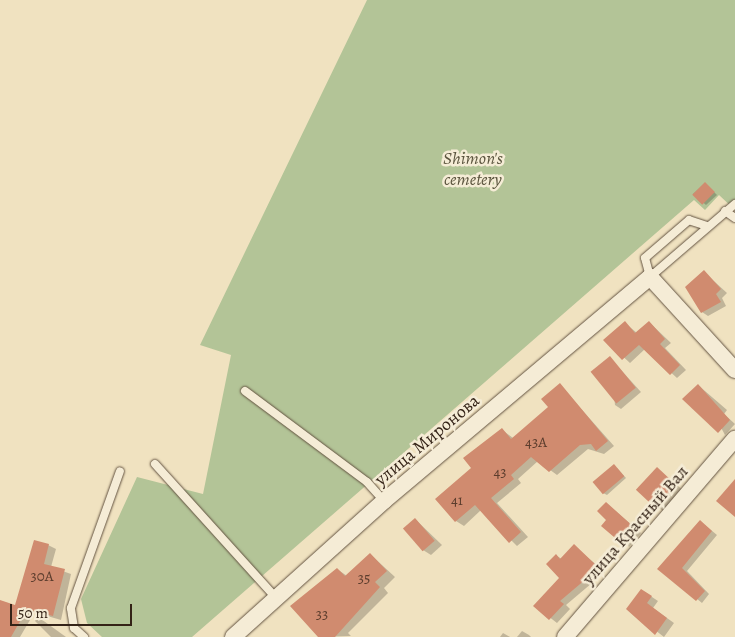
<!DOCTYPE html>
<meta charset="utf-8">
<style>
body{margin:0}
#map{position:relative;width:735px;height:637px;overflow:hidden;background:#f0e2c0;font-family:Alegreya,serif}
div>[style]{position:absolute}
[style*='--x']{left:calc(var(--x)*1px);top:calc(var(--y)*1px);width:calc(var(--w)*1px);rotate:calc(var(--a)*1deg)}
.green>*{inset:0;background:#b3c497}
.shadow>*{inset:0;background:#0003}
.building>*{inset:0;background:#d08b6f;transform-origin:0 0}
.roads{filter:drop-shadow(0 0 1px #635341) drop-shadow(0 0 1px #635341)}
.lane>*{height:8px;margin:-4px;padding:0 4px;transform-origin:4px;border-radius:4px;background:#f5ecd6}
.street>*{height:16px;margin:-8px;padding:0 8px;transform-origin:8px;border-radius:8px;background:#f5ecd6}
span{translate:-50% -50%;white-space:nowrap;text-align:center;line-height:1.15;-webkit-text-stroke:5px #f5ecd6;paint-order:stroke}
.number-label{font-size:15px;color:#5b3d2d}
.number-label span{-webkit-text-stroke-width:0}
.park-label{font-size:18px;color:#5a533d;font-style:italic}
.street-label{font-size:18px;color:#342317}
.scale{position:absolute;left:10px;top:604px;width:122px;height:22px;box-sizing:border-box;border:2px solid #342317;border-top:0;padding-left:6px;font-size:15px;line-height:18px;white-space:nowrap;color:#342317;-webkit-text-stroke:4px #f5ecd6;paint-order:stroke}
</style>
<div id="map">
<div class="green">
<i style="clip-path:polygon(367px 0,735px 0,735px 210px,719px 195px,705px 210px,694px 200px,192px 637px,102px 637px,87px 623px,81px 599px,137px 477px,203px 494px,231px 355px,200px 345px)"></i>
</div>
<div class="shadow">
<i style="clip-path:polygon(705px 183px,717px 195px,706px 205px,693px 194px)"></i>
<i style="clip-path:polygon(704px 272px,727px 293px,722px 298px,726px 306px,708px 316px,702px 312px)"></i>
<i style="clip-path:polygon(649px 322px,671px 343px,665px 348px,686px 370px,677px 378px,645px 349px,630px 363px,605px 340px,625px 323px,637px 333px)"></i>
<i style="clip-path:polygon(610px 358px,641px 392px,621px 409px,615px 405px)"></i>
<i style="clip-path:polygon(560px 385px,614px 446px,604px 454px,588px 449px,557px 475px,538px 461px,518px 479px,521px 483px,497px 503px,528px 537px,517px 546px,481px 510px,464px 526px,456px 521px,437px 499px,473px 468px,502px 430px,513px 438px,550px 408px)"></i>
<i style="clip-path:polygon(698px 385px,727px 410px,724px 414px,735px 424px,725px 435px)"></i>
<i style="clip-path:polygon(617px 468px,626px 478px,607px 495px,603px 493px)"></i>
<i style="clip-path:polygon(657px 469px,683px 490px,663px 511px,656px 506px)"></i>
<i style="clip-path:polygon(606px 503px,641px 533px,629px 547px,608px 520px)"></i>
<i style="clip-path:polygon(415px 519px,442px 545px,431px 555px,423px 550px)"></i>
<i style="clip-path:polygon(705px 525px,717px 535px,687px 571px,709px 594px,702px 603px,659px 568px)"></i>
<i style="clip-path:polygon(48px 545px,56px 549px,51px 567px,71px 574px,61px 620px,30px 611px,30px 620px,20px 637px,0 637px,0 601px,16px 607px)"></i>
<i style="clip-path:polygon(574px 546px,605px 572px,566px 605px,570px 609px,557px 623px,535px 606px,561px 578px,557px 556px,562px 559px)"></i>
<i style="clip-path:polygon(370px 554px,395px 577px,384px 588px,388px 593px,348px 633px,351px 636px,319px 637px,337px 569px,347px 576px)"></i>
<i style="clip-path:polygon(649px 595px,658px 601px,653px 608px,674px 623px,664px 637px,628px 609px)"></i>
<i style="clip-path:polygon(38px 617px,41px 619px,66px 637px,51px 637px,35px 621px)"></i>
<i style="clip-path:polygon(522px 631px,529px 635px,531px 637px,517px 637px)"></i>
<i style="clip-path:polygon(503px 633px,510px 637px,500px 637px)"></i>
</div>
<div class="building">
<i style="left:705px;top:182px;width:14px;height:18px;rotate:45deg"></i>
<i style="clip-path:polygon(704px 270px,721px 289px,716px 294px,721px 302px,701px 313px,685px 287px)"></i>
<i style="clip-path:polygon(625px 321px,635px 333px,649px 321px,665px 339px,660px 344px,680px 365px,670px 375px,639px 345px,622px 360px,603px 340px)"></i>
<i style="left:610px;top:356px;width:41px;height:25px;rotate:51deg"></i>
<i style="clip-path:polygon(560px 383px,608px 441px,596px 451px,591px 444px,580px 445px,549px 472px,531px 457px,511px 475px,514px 479px,491px 498px,521px 532px,509px 543px,475px 505px,455px 522px,435px 499px,471px 468px,463px 458px,502px 428px,511px 439px,548px 407px,541px 399px)"></i>
<i style="clip-path:polygon(698px 384px,730px 420px,718px 433px,682px 399px)"></i>
<i style="left:614px;top:464px;width:16px;height:28px;rotate:50deg"></i>
<i style="left:657px;top:467px;width:26px;height:31px;rotate:43deg"></i>
<i style="clip-path:polygon(735px 479px,735px 517px,716px 501px)"></i>
<i style="clip-path:polygon(606px 502px,635px 528px,621px 543px,601px 526px,606px 520px,597px 511px)"></i>
<i style="left:415px;top:518px;width:30px;height:16px;rotate:49deg"></i>
<i style="clip-path:polygon(700px 520px,712px 531px,682px 568px,705px 591px,696px 601px,657px 569px)"></i>
<i style="clip-path:polygon(34px 540px,49px 544px,44px 564px,65px 569px,53px 616px,23px 608px,23px 616px,11px 637px,0 637px,0 600px,15px 605px)"></i>
<i style="clip-path:polygon(574px 544px,599px 568px,560px 601px,564px 604px,549px 620px,533px 606px,559px 578px,546px 564px,556px 554px,560px 559px)"></i>
<i style="clip-path:polygon(370px 553px,387px 571px,375px 582px,380px 587px,335px 637px,318px 637px,290px 606px,337px 568px,345px 576px)"></i>
<i style="clip-path:polygon(641px 589px,652px 596px,647px 603px,667px 618px,655px 635px,626px 609px)"></i>
</div>
<div class="roads">
<div class="lane">
<i style="--x:725;--y:211;--w:12;--a:35"></i>
<i style="--x:707;--y:226;--w:19;--a:-162"></i>
<i style="--x:689;--y:220;--w:58;--a:139.2"></i>
<i style="--x:645;--y:258;--w:20;--a:75"></i>
<i style="--x:650;--y:277;--w:112;--a:-40.7"></i>
<i style="--x:245;--y:391;--w:152;--a:36.7"></i>
<i style="--x:367;--y:482;--w:25;--a:48"></i>
<i style="--x:155;--y:464;--w:181;--a:47.9"></i>
<i style="--x:84;--y:637;--w:13;--a:-138"></i>
<i style="--x:74;--y:628;--w:20;--a:-99"></i>
<i style="--x:71;--y:608;--w:145;--a:-70.3"></i>
</div>
<div class="street">
<i style="--x:233;--y:637;--w:203;--a:-42"></i>
<i style="--x:384;--y:501;--w:348;--a:-40.1"></i>
<i style="--x:650;--y:277;--w:126;--a:47.6"></i>
<i style="--x:565;--y:637;--w:261;--a:-49.4"></i>
</div>
</div>
<div class="number-label">
<span style="left:536px;top:443px">43А</span>
<span style="left:500px;top:473px">43</span>
<span style="left:457px;top:501px">41</span>
<span style="left:42px;top:577px">30А</span>
<span style="left:364px;top:579px">35</span>
<span style="left:322px;top:615px">33</span>
</div>
<div class="park-label">
<span style="left:473px;top:169px">Shimon's<br>cemetery</span>
</div>
<div class="street-label">
<span style="left:427px;top:440px;rotate:-40deg">улица Миронова</span>
<span style="left:635px;top:525px;rotate:-49deg">улица Красный Вал</span>
</div>
<div class="scale">50 m</div>
</div>
